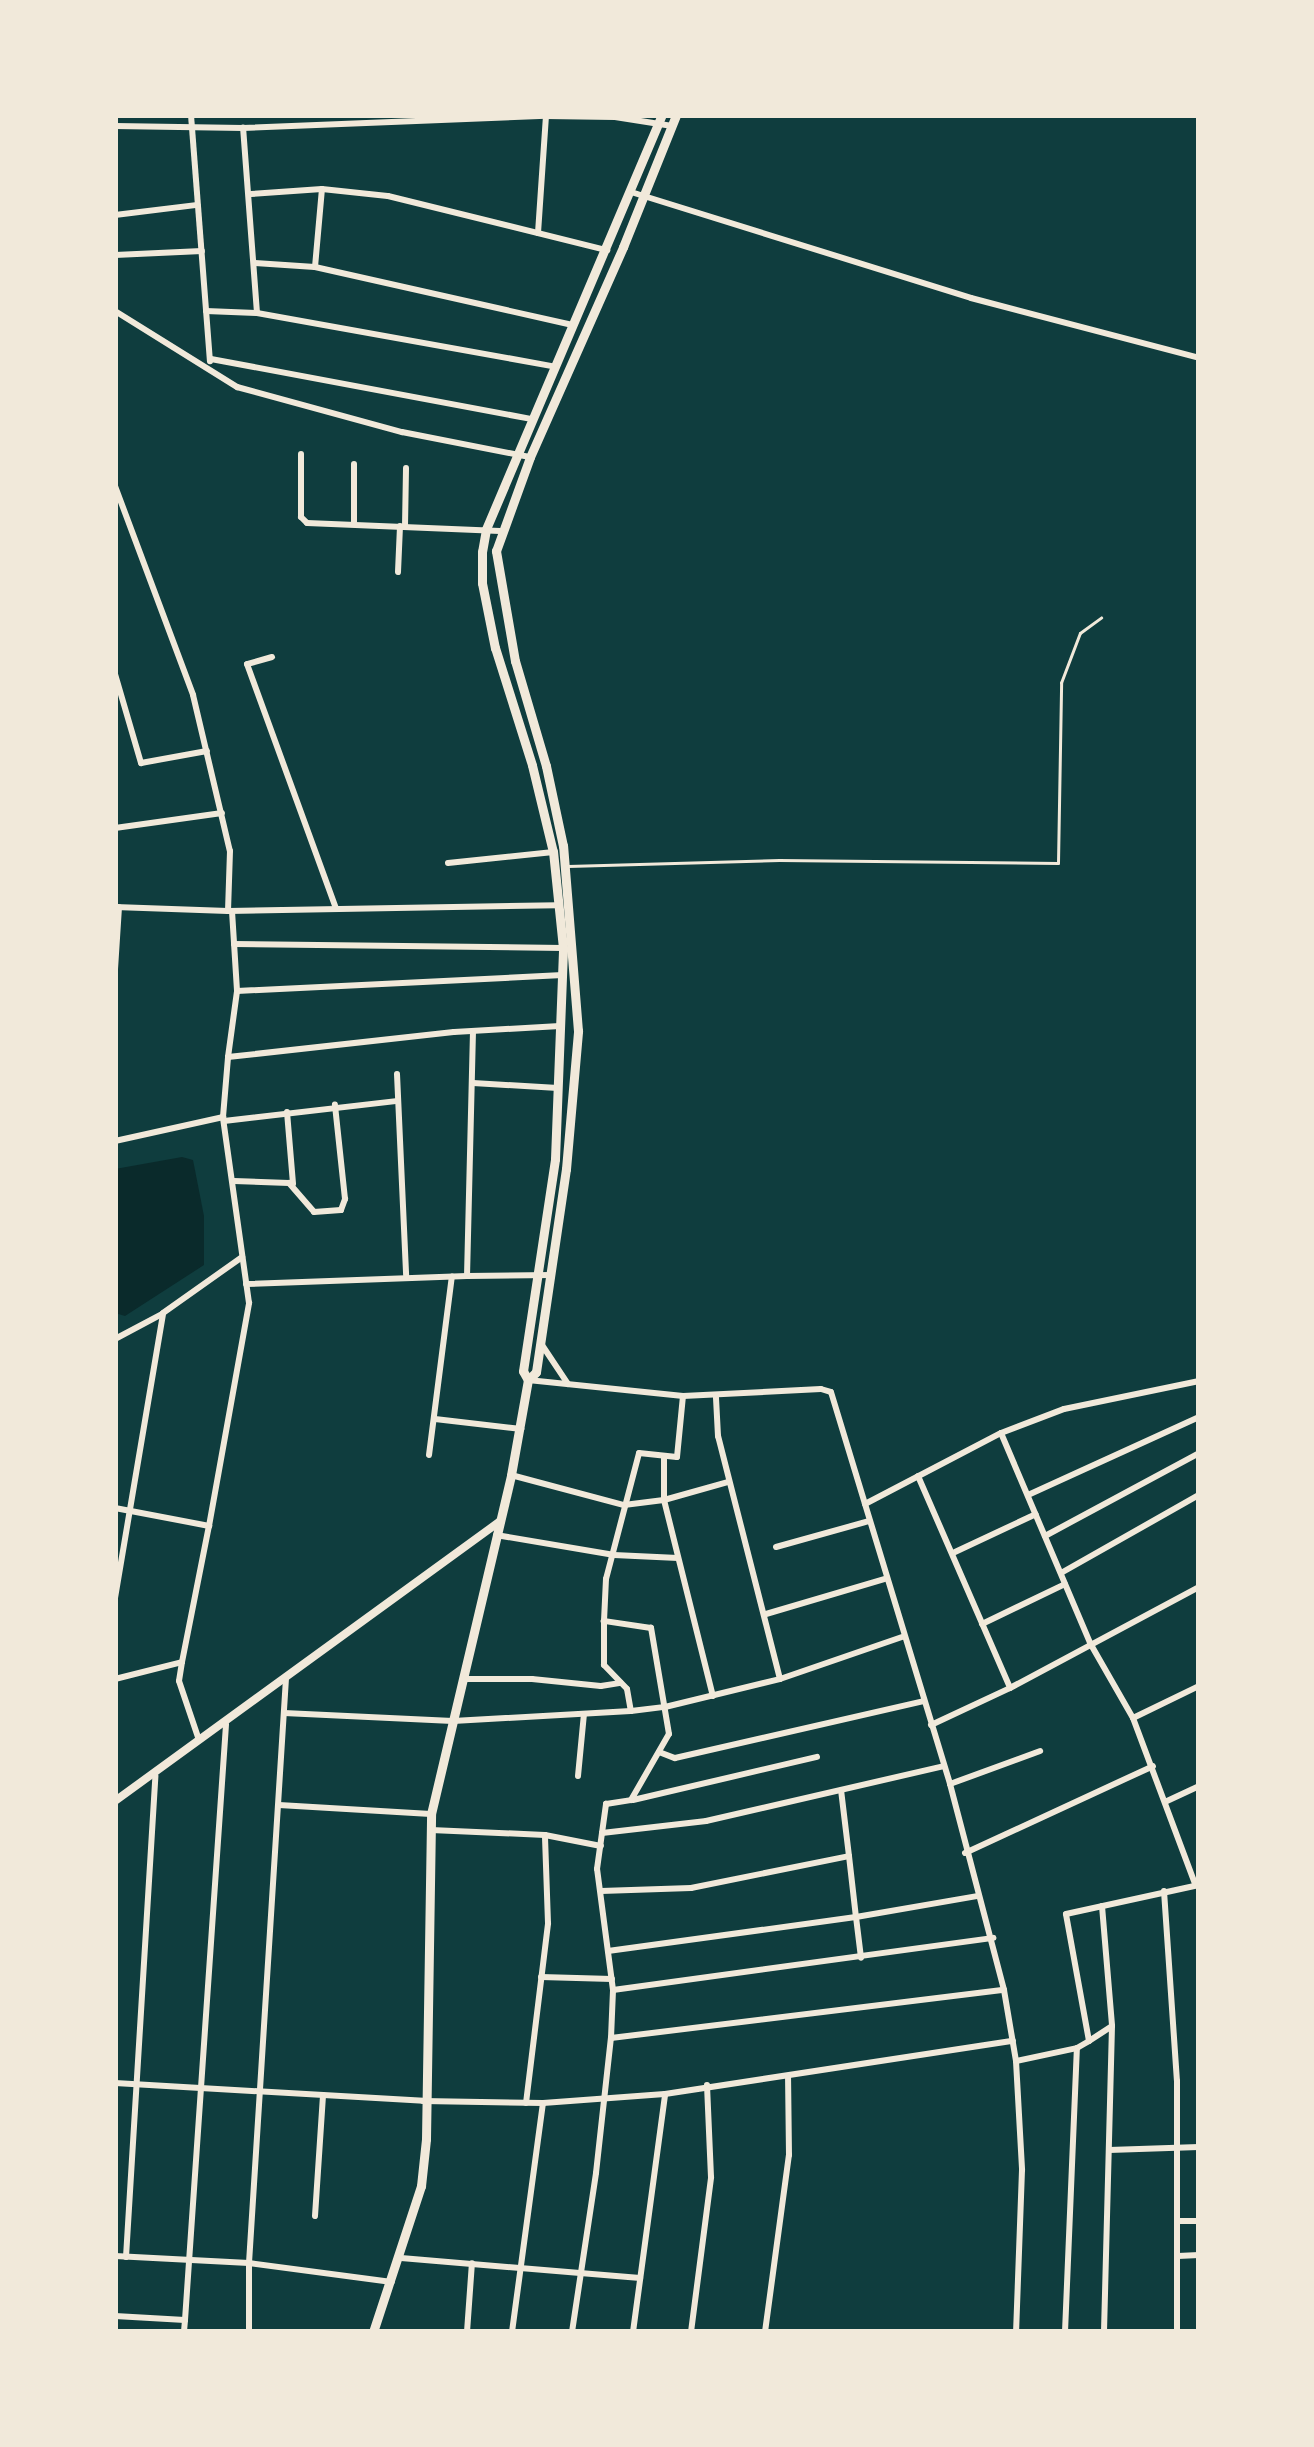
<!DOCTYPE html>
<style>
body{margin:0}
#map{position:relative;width:1314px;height:2447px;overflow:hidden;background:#0f3d3e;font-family:"PT Sans Narrow",sans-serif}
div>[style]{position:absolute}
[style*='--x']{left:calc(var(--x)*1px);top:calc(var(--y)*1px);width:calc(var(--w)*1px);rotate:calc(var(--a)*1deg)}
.water>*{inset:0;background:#0a2a2b}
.service>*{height:2.5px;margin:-1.25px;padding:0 1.25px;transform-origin:1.25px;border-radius:1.25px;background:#f1e9da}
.minor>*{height:6px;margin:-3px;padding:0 3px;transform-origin:3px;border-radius:3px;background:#f1e9da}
.tertiary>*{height:8px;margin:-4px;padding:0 4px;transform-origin:4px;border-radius:4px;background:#f1e9da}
.primary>*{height:9px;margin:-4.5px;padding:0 4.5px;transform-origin:4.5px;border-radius:4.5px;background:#f1e9da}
span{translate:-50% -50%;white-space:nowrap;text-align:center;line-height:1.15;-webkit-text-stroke:10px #f1e9da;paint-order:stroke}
.frame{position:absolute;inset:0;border:118px solid #f1e9da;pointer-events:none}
</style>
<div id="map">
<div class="water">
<i style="clip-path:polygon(182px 1157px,193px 1160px,204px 1216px,204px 1265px,125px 1316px,115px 1313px,115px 1169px)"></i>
</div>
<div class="service">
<i style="--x:568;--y:866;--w:211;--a:-1.6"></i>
<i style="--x:779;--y:860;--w:279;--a:0.6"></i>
<i style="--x:1058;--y:863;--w:180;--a:-89"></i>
<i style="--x:1061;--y:683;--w:53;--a:-69.2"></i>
<i style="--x:1080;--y:633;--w:26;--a:-36"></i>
</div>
<div class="minor">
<i style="--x:191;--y:115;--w:247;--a:85.6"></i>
<i style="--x:115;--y:126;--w:128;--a:0.9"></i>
<i style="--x:243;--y:128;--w:303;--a:-2.3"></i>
<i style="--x:546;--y:116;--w:69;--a:0.8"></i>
<i style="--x:615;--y:117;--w:58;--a:9"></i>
<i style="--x:631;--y:192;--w:356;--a:17.3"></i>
<i style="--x:971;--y:298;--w:236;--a:14.7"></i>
<i style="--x:251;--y:194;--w:71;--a:-4"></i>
<i style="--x:322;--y:189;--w:66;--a:6.1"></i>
<i style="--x:388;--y:196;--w:226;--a:13.9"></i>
<i style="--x:115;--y:215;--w:83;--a:-7"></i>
<i style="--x:538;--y:233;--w:118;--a:-86.1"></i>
<i style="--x:115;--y:255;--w:87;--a:-2.6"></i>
<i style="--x:255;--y:263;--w:60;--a:3.8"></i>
<i style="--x:315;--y:267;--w:264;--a:12.7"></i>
<i style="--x:315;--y:267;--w:78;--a:-84.9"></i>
<i style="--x:115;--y:311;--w:144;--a:31.9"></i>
<i style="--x:237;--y:387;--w:171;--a:15.3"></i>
<i style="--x:402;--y:432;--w:130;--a:11.1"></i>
<i style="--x:206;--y:311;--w:51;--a:2.2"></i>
<i style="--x:257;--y:313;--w:186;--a:-94.3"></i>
<i style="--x:257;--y:313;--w:304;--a:10.2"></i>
<i style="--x:211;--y:359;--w:328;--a:10.6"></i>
<i style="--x:301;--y:454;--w:63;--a:90"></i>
<i style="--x:301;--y:517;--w:8;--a:45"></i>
<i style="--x:307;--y:523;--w:193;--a:2.4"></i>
<i style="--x:115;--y:486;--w:223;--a:69.5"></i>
<i style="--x:193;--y:695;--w:160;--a:76.7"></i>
<i style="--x:230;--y:851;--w:60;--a:91.9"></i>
<i style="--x:354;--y:524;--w:60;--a:-90"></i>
<i style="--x:405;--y:526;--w:58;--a:-89"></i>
<i style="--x:398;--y:572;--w:46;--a:-87.5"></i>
<i style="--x:272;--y:657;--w:26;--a:164"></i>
<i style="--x:247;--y:664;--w:260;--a:70"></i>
<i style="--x:115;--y:674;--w:93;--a:73.7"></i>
<i style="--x:141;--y:763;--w:67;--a:-10.3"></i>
<i style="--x:115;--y:828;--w:108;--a:-8"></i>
<i style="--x:448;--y:863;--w:106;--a:-6"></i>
<i style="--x:115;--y:907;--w:113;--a:2"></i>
<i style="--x:228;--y:911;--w:329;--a:-1"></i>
<i style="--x:232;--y:911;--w:80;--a:86.4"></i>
<i style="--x:237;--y:991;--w:326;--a:-2.8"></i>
<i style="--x:234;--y:944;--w:329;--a:0.7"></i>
<i style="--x:115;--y:969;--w:62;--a:-86.3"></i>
<i style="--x:473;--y:1031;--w:245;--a:91.4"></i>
<i style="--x:467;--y:1276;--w:84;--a:-0.7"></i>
<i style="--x:228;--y:1057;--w:67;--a:-82.2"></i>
<i style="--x:397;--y:1074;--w:201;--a:87.4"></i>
<i style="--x:473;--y:1083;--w:85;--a:3.4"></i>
<i style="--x:287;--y:1112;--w:72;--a:85.2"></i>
<i style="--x:224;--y:1121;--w:175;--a:-6.6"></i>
<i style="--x:115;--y:1141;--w:111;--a:-12.5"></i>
<i style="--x:223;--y:1117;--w:60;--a:-85.2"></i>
<i style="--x:228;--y:1057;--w:227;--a:-6.3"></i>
<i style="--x:454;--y:1032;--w:106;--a:-3.2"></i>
<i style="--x:234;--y:1181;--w:55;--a:2.1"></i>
<i style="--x:289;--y:1183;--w:38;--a:49"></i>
<i style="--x:314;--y:1212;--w:27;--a:-4"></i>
<i style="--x:341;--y:1210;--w:12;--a:-70"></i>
<i style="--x:345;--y:1199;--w:95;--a:-96.1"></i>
<i style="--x:246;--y:1284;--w:221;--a:-2.1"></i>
<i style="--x:115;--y:1339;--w:53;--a:-28"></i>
<i style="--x:542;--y:1345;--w:47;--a:56.3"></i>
<i style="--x:528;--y:1380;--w:156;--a:5.9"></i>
<i style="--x:683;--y:1396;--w:138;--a:-2.9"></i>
<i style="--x:821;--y:1389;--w:10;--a:17"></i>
<i style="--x:831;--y:1392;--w:410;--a:73.1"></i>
<i style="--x:950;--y:1784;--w:213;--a:75.3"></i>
<i style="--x:1004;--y:1990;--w:72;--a:80.4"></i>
<i style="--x:1016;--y:2061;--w:109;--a:86.8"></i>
<i style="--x:1022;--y:2170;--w:162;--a:92.1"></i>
<i style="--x:435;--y:1419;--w:87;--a:6.6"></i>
<i style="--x:1001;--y:1433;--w:228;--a:67"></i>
<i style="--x:1090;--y:1643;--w:86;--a:60.2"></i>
<i style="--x:1133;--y:1718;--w:177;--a:69.5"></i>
<i style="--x:429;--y:1455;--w:180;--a:-82.7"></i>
<i style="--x:664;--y:1456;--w:44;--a:90"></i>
<i style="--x:664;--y:1500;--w:202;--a:76"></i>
<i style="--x:511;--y:1475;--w:117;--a:14.9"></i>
<i style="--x:624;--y:1505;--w:40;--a:-7.1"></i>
<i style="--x:664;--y:1500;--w:66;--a:-15.7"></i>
<i style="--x:918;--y:1476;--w:231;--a:66.5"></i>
<i style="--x:1028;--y:1495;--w:188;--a:-24.5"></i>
<i style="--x:865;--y:1504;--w:153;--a:-27.6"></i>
<i style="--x:1001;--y:1433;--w:67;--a:-20.9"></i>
<i style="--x:1064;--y:1409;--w:138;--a:-11.7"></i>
<i style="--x:115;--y:1508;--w:96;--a:10.8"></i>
<i style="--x:209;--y:1526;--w:227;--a:-79.8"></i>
<i style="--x:249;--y:1303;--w:188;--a:-98"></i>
<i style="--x:496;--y:1535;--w:120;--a:9.6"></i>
<i style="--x:614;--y:1555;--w:64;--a:2.7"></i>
<i style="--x:1045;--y:1536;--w:175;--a:-28.3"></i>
<i style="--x:776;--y:1547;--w:97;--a:-15.6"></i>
<i style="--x:955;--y:1552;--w:89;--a:-25.1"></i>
<i style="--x:1061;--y:1573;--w:159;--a:-29.5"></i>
<i style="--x:115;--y:1598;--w:289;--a:-80.4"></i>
<i style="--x:163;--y:1313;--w:97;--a:-35.3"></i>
<i style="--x:766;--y:1614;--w:124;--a:-16.4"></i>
<i style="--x:604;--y:1621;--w:44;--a:90"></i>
<i style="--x:604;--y:1665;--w:33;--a:46"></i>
<i style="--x:627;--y:1689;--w:22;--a:80"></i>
<i style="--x:982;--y:1624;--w:92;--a:-25.7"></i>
<i style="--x:182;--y:1662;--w:139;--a:-78.8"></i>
<i style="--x:115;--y:1679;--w:69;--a:-14.2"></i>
<i style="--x:182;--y:1662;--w:19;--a:99"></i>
<i style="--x:179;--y:1681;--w:62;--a:71.3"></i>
<i style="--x:463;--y:1679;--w:69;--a:0"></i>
<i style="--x:532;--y:1679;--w:69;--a:5.8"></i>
<i style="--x:601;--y:1686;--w:20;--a:-9"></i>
<i style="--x:780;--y:1679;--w:129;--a:-19"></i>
<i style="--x:284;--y:1713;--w:169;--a:2.7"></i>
<i style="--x:453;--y:1721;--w:178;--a:-3.2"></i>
<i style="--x:631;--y:1711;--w:34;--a:-7"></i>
<i style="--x:665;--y:1707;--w:118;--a:-13.7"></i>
<i style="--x:780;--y:1679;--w:251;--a:-104.3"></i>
<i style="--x:718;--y:1436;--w:39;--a:-93"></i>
<i style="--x:1133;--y:1718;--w:73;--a:-25.9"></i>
<i style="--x:931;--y:1725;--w:87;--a:-25.1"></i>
<i style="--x:1010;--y:1688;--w:214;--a:-28.1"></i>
<i style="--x:659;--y:1752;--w:17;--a:21"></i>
<i style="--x:675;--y:1758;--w:255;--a:-12.9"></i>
<i style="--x:578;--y:1776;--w:62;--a:-84.5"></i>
<i style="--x:950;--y:1784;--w:96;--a:-20.1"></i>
<i style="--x:633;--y:1800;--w:189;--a:-13.2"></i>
<i style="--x:1167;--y:1801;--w:35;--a:-25"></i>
<i style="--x:279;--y:1805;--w:152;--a:3.4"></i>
<i style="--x:431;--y:1830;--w:114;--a:2.5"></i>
<i style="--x:602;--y:1833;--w:105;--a:-6.6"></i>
<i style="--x:706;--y:1821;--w:244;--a:-13"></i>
<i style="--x:965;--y:1853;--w:207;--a:-24.8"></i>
<i style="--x:849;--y:1856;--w:61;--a:83.5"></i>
<i style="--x:856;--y:1917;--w:124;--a:-9.8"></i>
<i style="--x:601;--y:1891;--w:90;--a:-1.9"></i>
<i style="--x:691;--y:1888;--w:161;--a:-11.4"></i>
<i style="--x:849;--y:1856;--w:66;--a:-96.9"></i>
<i style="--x:1164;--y:1891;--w:190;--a:86.1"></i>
<i style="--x:1177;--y:2081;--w:251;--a:90"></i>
<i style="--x:1102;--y:1906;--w:120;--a:85.2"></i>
<i style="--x:1112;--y:2026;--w:306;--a:91.5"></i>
<i style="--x:608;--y:1951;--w:250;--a:-7.8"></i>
<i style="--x:856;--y:1917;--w:41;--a:83"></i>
<i style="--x:541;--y:1977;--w:71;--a:1.6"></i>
<i style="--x:613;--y:1990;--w:384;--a:-7.8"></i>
<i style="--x:611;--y:2038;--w:396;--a:-7"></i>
<i style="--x:1089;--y:2041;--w:27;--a:-33"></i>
<i style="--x:1016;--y:2061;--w:62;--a:-12"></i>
<i style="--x:1077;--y:2048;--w:14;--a:-30"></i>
<i style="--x:1089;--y:2041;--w:129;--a:-100.3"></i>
<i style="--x:1066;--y:1914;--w:136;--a:-12.3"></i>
<i style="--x:115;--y:2083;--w:309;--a:3.3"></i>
<i style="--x:423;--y:2101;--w:120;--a:1"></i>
<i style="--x:543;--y:2103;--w:122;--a:-4.2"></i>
<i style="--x:665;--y:2094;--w:352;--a:-8.7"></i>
<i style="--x:526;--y:2103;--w:181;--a:-83"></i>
<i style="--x:548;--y:1923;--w:88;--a:-92"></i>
<i style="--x:545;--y:1835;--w:57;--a:11.1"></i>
<i style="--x:1109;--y:2150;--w:90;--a:-1.9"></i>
<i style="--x:315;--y:2216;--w:121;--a:-86.2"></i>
<i style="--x:1179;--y:2221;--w:20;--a:0"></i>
<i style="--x:115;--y:2256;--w:134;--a:3"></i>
<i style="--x:249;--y:2263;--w:144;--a:7.6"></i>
<i style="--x:1178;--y:2256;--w:21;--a:-3"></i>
<i style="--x:126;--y:2257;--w:482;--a:-86.5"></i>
<i style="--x:401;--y:2258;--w:240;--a:4.8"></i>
<i style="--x:115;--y:2316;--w:70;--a:3.3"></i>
<i style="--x:185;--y:2320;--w:12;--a:95"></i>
<i style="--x:185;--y:2320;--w:597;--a:-86.06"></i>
<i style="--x:249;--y:2332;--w:69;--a:-90"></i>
<i style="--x:249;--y:2263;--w:586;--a:-86.38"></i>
<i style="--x:467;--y:2332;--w:69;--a:-85.9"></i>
<i style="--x:512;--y:2332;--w:231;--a:-82.3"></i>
<i style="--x:572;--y:2332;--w:161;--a:-81.4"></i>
<i style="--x:596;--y:2173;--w:136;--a:-83.7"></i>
<i style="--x:611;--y:2038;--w:48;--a:-87.6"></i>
<i style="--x:613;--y:1990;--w:122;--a:-97.5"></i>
<i style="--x:597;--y:1869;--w:66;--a:-82.1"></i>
<i style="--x:606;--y:1804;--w:25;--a:-9"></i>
<i style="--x:631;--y:1800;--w:76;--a:-60.1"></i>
<i style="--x:669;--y:1734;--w:108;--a:-99.6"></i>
<i style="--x:651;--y:1628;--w:48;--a:-171.5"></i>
<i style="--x:604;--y:1621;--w:42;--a:-87.3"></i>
<i style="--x:606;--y:1579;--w:130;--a:-75.3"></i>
<i style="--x:639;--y:1453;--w:38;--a:6"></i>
<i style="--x:677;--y:1457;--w:61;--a:-84.4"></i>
<i style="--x:633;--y:2332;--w:240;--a:-82.3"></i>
<i style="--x:691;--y:2332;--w:156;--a:-82.6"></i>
<i style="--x:711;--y:2177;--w:92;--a:-92.5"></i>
<i style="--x:765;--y:2332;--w:179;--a:-82.3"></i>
<i style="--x:789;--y:2155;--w:79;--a:-90.7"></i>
<i style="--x:1065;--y:2332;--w:284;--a:-87.6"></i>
</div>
<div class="tertiary">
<i style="--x:115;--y:1801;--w:475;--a:-36"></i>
</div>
<div class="primary">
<i style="--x:528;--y:1380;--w:10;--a:-119"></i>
<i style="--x:523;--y:1371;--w:214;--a:-81.4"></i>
<i style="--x:555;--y:1159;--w:211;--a:-87.8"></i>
<i style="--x:563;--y:948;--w:97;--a:-95.9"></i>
<i style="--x:553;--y:852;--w:89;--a:-103.6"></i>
<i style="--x:532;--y:765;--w:123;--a:-107.5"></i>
<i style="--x:495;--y:648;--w:66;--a:-101.3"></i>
<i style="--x:482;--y:583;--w:31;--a:-90"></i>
<i style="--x:482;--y:552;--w:23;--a:-80"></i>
<i style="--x:486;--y:529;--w:450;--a:-67"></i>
<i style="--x:373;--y:2332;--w:154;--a:-71.8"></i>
<i style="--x:421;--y:2186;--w:47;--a:-83.9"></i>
<i style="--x:426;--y:2139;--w:325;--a:-89.1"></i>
<i style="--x:431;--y:1814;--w:348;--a:-76.7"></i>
<i style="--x:511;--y:1475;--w:97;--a:-79.9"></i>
<i style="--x:528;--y:1380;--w:11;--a:-45"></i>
<i style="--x:536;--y:1372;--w:205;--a:-81.6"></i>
<i style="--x:566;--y:1169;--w:139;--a:-85"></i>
<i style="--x:578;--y:1031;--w:186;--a:-94.6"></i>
<i style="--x:563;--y:846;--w:82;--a:-102"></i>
<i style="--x:546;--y:766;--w:109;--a:-106.4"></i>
<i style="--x:515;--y:661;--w:112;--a:-99.8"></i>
<i style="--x:496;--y:551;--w:100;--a:-70.1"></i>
<i style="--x:530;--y:457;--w:230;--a:-66.1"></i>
<i style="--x:623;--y:247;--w:142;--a:-68.1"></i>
</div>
<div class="frame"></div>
</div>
